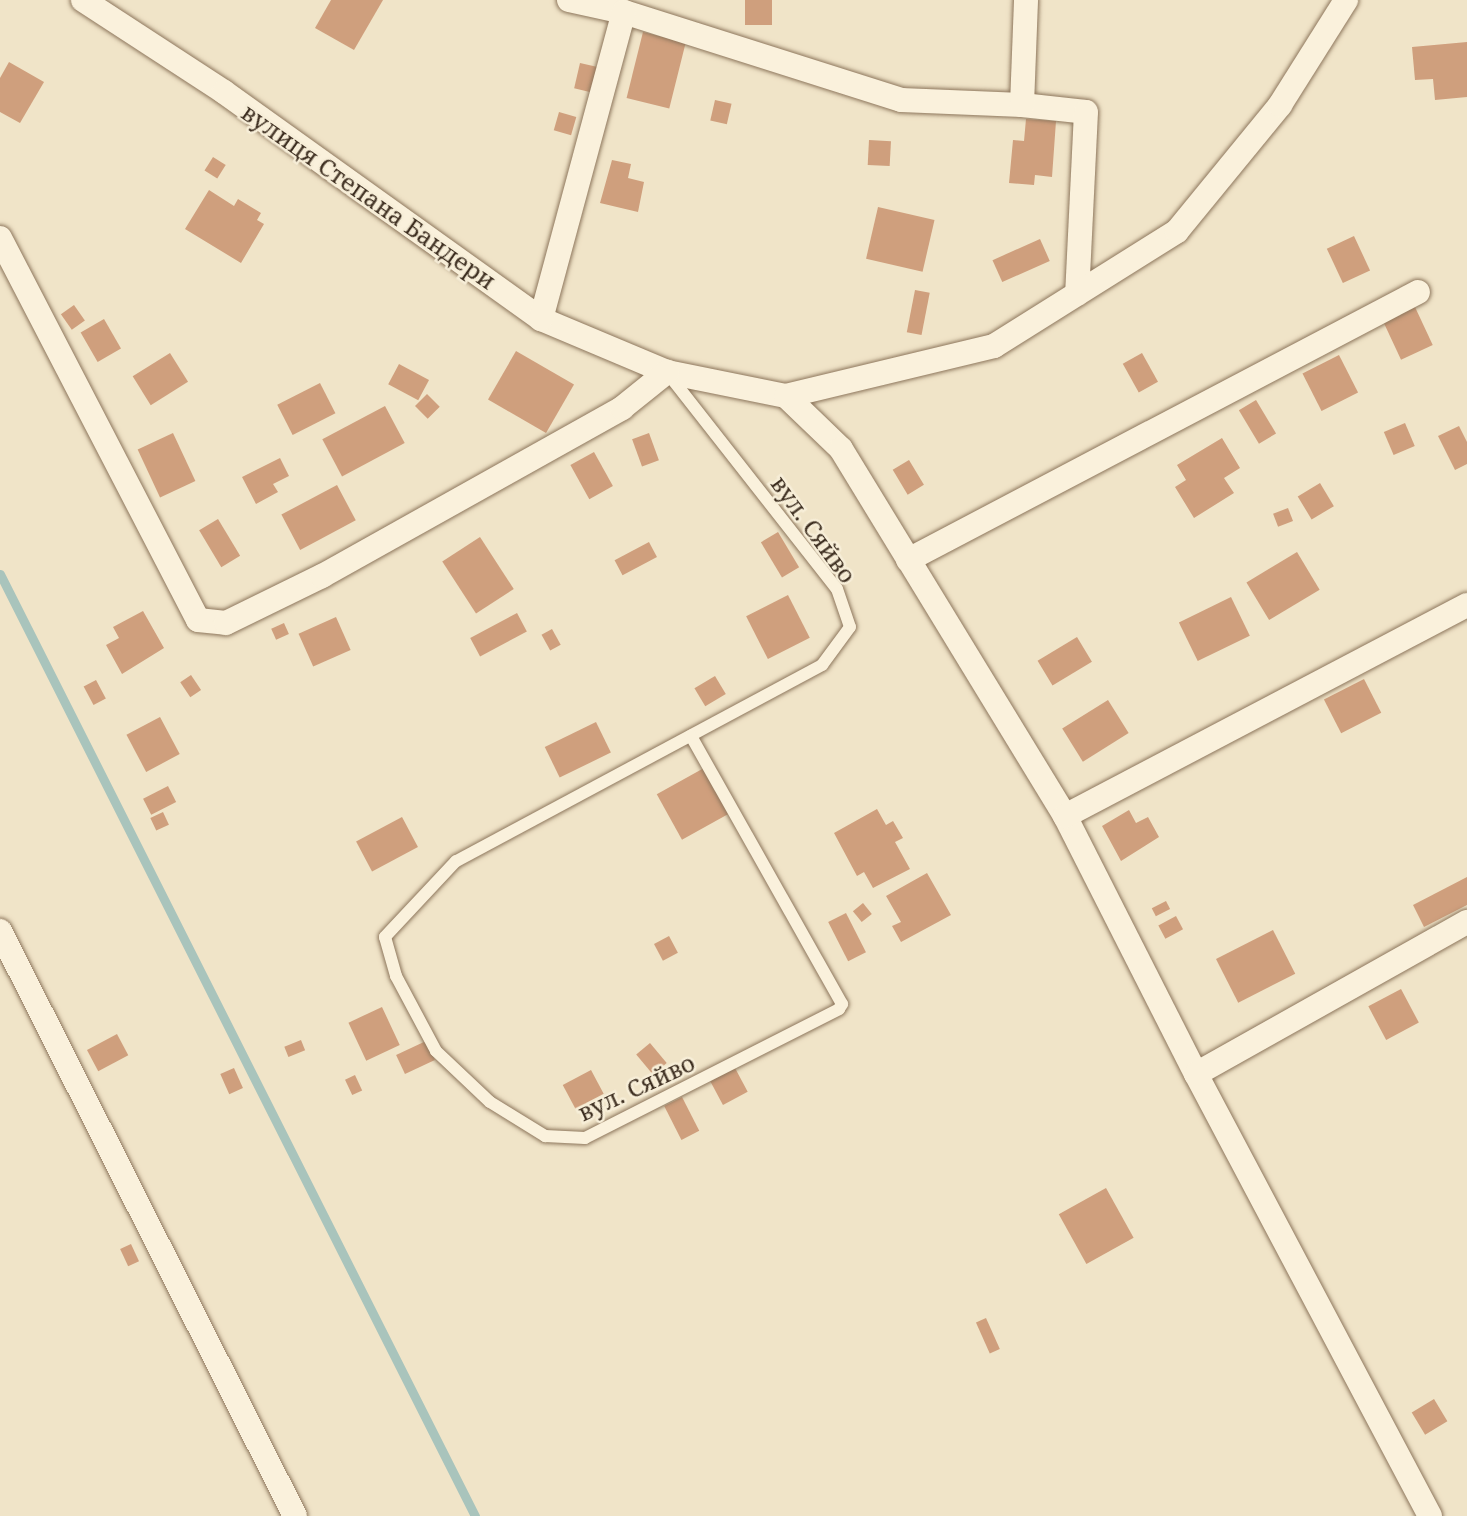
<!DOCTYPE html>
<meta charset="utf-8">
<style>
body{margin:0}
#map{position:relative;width:1467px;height:1516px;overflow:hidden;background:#f0e4c8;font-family:"Noto Serif",serif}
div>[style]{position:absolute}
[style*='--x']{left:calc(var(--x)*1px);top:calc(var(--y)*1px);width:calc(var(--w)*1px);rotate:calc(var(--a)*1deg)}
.stream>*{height:9px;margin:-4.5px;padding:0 4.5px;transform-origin:4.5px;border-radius:4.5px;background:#a9c4bc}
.building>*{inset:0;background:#cf9f7d;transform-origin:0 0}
.roads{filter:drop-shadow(0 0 2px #8d765c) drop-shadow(0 0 2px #8d765c)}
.lane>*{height:12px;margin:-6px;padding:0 6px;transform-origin:6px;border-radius:6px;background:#faf1dc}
.street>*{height:24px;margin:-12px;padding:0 12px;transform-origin:12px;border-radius:12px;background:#faf1dc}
span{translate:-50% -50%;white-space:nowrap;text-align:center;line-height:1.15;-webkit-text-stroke:5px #f7eed8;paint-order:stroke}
.street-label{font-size:24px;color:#3d2e20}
</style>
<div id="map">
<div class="stream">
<i style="--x:0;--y:574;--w:1055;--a:63.24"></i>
</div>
<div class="building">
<i style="clip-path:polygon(331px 0,383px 0,354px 50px,315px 28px)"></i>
<i style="left:745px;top:0;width:27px;height:25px"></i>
<i style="left:643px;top:32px;width:44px;height:68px;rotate:14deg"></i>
<i style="clip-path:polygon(1467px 42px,1467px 97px,1435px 100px,1433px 79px,1415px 80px,1412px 47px)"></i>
<i style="clip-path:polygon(9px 62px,44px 82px,20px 123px,0 112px,0 78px)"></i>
<i style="left:580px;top:63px;width:18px;height:26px;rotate:13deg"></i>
<i style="left:715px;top:100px;width:17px;height:21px;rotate:13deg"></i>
<i style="left:559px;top:112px;width:18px;height:19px;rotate:16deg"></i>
<i style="clip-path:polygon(1026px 119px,1056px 121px,1052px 177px,1035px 175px,1034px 185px,1009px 183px,1013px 140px,1024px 141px)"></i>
<i style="left:869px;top:140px;width:22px;height:25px;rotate:3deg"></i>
<i style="left:213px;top:157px;width:15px;height:16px;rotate:32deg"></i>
<i style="clip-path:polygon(612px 160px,631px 164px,628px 178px,644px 182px,638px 212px,600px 203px)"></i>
<i style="clip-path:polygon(209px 190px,234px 206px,238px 199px,261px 213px,257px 220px,264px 224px,241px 263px,185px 229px)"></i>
<i style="left:878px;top:207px;width:58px;height:53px;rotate:13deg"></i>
<i style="left:1354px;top:236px;width:38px;height:30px;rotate:65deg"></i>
<i style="left:1040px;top:239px;width:24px;height:52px;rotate:66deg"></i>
<i style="left:915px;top:290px;width:15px;height:43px;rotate:11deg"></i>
<i style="left:74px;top:305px;width:19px;height:16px;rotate:55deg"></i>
<i style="left:1415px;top:307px;width:42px;height:35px;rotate:65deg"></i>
<i style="left:104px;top:319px;width:34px;height:27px;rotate:60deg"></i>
<i style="left:516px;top:351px;width:67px;height:56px;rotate:30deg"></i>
<i style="left:170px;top:353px;width:34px;height:44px;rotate:58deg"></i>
<i style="left:1142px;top:353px;width:33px;height:22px;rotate:61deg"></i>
<i style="left:1339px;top:355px;width:42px;height:41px;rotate:63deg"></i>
<i style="left:399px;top:364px;width:34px;height:23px;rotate:28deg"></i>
<i style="left:320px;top:383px;width:34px;height:48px;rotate:63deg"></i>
<i style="left:427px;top:394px;width:18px;height:17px;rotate:45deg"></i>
<i style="left:1256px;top:400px;width:39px;height:20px;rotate:59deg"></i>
<i style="left:385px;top:406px;width:42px;height:71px;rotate:62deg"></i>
<i style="left:1405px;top:423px;width:25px;height:23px;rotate:67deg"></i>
<i style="clip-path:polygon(1459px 426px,1467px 442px,1467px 464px,1455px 470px,1438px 436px)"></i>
<i style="left:173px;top:433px;width:53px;height:39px;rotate:65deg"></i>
<i style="left:649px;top:433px;width:29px;height:18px;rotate:70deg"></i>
<i style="clip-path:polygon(1222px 438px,1240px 468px,1224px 478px,1234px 493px,1194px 518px,1175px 487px,1186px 480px,1177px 465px)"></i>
<i style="left:594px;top:452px;width:39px;height:27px;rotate:61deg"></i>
<i style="clip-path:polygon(280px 458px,289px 476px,273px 484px,278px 492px,256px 504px,242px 477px)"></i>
<i style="left:909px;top:460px;width:29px;height:19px;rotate:59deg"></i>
<i style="left:1320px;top:483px;width:27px;height:26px;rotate:59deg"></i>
<i style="left:337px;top:485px;width:40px;height:63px;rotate:62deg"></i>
<i style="left:1288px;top:508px;width:14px;height:16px;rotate:69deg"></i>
<i style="left:218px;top:519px;width:43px;height:22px;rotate:59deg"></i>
<i style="left:778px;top:532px;width:41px;height:20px;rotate:59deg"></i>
<i style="left:480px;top:537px;width:62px;height:45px;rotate:57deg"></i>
<i style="left:649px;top:542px;width:17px;height:39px;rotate:62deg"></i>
<i style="left:1297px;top:552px;width:44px;height:59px;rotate:59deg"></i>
<i style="left:788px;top:595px;width:48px;height:47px;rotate:63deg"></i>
<i style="left:1231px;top:597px;width:43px;height:58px;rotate:64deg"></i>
<i style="clip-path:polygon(143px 611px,164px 648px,122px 674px,106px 645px,119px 638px,113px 627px)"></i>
<i style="left:517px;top:613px;width:21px;height:53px;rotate:62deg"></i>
<i style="left:336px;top:617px;width:36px;height:41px;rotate:66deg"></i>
<i style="left:284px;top:623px;width:12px;height:14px;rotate:66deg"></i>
<i style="left:552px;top:629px;width:18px;height:12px;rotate:61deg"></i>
<i style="left:1077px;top:637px;width:29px;height:46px;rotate:59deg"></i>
<i style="left:191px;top:675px;width:18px;height:13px;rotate:56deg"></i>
<i style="left:715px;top:676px;width:21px;height:24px;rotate:59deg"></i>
<i style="left:1364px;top:679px;width:38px;height:45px;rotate:63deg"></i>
<i style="left:96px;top:680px;width:21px;height:14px;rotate:62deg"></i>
<i style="left:1108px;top:700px;width:39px;height:54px;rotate:58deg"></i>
<i style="left:160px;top:717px;width:42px;height:38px;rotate:62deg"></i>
<i style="left:596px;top:722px;width:34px;height:57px;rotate:64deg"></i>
<i style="left:704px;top:768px;width:52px;height:54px;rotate:61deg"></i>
<i style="left:168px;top:786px;width:18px;height:28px;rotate:63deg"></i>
<i style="clip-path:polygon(877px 809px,886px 825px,893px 821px,903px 838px,895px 842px,910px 869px,873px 888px,864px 872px,857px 876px,834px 833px)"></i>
<i style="clip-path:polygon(1129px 810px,1136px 823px,1148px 817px,1159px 837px,1121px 861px,1102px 826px)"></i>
<i style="left:163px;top:812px;width:14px;height:14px;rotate:65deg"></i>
<i style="left:402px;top:817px;width:34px;height:52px;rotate:62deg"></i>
<i style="clip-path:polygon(927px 873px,951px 915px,901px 942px,892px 926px,901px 922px,886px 896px)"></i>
<i style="clip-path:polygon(1467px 877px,1467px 905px,1424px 927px,1413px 905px)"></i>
<i style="left:1166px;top:901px;width:9px;height:16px;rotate:63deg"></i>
<i style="left:863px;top:903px;width:14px;height:13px;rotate:51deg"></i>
<i style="left:846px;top:913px;width:44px;height:20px;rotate:63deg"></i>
<i style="left:1176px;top:916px;width:15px;height:20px;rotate:62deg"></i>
<i style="left:1273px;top:930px;width:49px;height:64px;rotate:63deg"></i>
<i style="left:669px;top:936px;width:19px;height:17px;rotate:62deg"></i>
<i style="left:1401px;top:989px;width:38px;height:37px;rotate:62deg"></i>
<i style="left:382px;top:1007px;width:42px;height:37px;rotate:65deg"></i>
<i style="left:117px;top:1034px;width:24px;height:34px;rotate:62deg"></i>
<i style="left:301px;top:1040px;width:11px;height:18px;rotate:68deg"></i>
<i style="left:426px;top:1041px;width:21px;height:33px;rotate:65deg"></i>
<i style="left:650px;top:1043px;width:26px;height:18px;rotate:50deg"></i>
<i style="left:234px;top:1068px;width:22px;height:15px;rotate:66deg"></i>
<i style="left:735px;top:1068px;width:27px;height:28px;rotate:62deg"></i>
<i style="left:591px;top:1070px;width:27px;height:32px;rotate:62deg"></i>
<i style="left:355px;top:1075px;width:17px;height:11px;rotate:65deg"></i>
<i style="left:682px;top:1097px;width:38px;height:20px;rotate:63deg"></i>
<i style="left:1106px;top:1188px;width:57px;height:54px;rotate:61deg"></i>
<i style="left:131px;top:1244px;width:19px;height:12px;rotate:65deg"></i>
<i style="left:986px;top:1318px;width:34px;height:11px;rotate:66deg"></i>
<i style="left:1434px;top:1399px;width:26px;height:26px;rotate:59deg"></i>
</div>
<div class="roads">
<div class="lane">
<i style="--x:669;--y:375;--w:272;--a:51.9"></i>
<i style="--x:837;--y:589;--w:40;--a:71.1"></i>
<i style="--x:850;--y:627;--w:47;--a:126.4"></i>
<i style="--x:822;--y:665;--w:415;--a:151.8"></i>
<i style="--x:456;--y:861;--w:104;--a:133.1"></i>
<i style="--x:385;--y:937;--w:41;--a:74.2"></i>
<i style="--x:396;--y:976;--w:85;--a:61.9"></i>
<i style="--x:436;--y:1051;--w:74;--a:43.4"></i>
<i style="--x:490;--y:1102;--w:65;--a:31.7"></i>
<i style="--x:545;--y:1136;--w:40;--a:2.9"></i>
<i style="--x:585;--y:1138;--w:285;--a:-26.9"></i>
<i style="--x:839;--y:1009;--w:6;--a:-59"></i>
<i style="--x:842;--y:1004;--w:308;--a:-119.4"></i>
</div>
<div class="street">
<i style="--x:83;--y:0;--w:168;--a:33.1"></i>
<i style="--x:224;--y:92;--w:390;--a:35.6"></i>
<i style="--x:541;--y:319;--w:137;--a:22.8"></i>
<i style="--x:667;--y:372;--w:121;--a:11.4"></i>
<i style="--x:786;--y:396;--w:76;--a:43.9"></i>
<i style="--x:841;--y:449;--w:430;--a:58.6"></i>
<i style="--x:1065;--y:816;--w:289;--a:63.1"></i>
<i style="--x:1196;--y:1074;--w:500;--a:62.1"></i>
<i style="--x:569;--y:0;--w:56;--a:12.3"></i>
<i style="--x:624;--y:12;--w:291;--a:17.6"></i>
<i style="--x:901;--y:100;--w:121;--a:2.4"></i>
<i style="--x:1022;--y:105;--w:64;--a:6.2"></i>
<i style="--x:1086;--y:112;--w:182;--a:92.8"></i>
<i style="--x:1022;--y:105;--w:105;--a:-87.8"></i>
<i style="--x:0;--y:238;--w:430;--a:62.6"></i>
<i style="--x:198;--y:620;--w:28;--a:6"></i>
<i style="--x:226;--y:623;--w:107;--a:-26.1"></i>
<i style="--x:322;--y:576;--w:344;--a:-29.2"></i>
<i style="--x:622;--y:408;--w:58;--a:-38.7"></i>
<i style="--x:541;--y:319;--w:318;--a:-74.9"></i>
<i style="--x:786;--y:396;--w:214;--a:-13.5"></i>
<i style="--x:994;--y:346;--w:216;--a:-32.1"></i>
<i style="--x:1177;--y:231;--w:163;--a:-50.7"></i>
<i style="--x:1280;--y:105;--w:124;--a:-57.8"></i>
<i style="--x:908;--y:560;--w:576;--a:-27.72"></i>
<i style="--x:1065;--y:816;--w:454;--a:-27.7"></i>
<i style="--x:0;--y:931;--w:655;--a:63.24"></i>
<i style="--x:1196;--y:1074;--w:311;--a:-29.3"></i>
</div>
</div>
<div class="street-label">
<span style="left:369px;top:196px;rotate:35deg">вулиця Степана Бандери</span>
<span style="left:814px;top:529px;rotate:54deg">вул. Сяйво</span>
<span style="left:636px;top:1087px;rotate:-25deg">вул. Сяйво</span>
</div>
</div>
